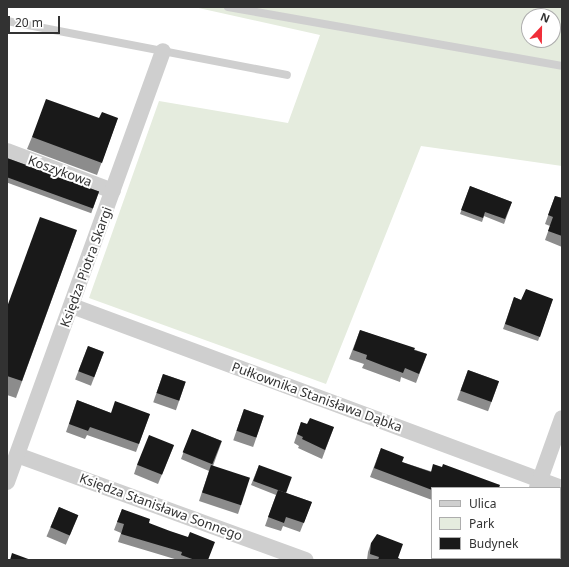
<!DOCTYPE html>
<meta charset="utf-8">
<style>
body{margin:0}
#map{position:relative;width:569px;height:567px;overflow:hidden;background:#fff;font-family:"Noto Sans",sans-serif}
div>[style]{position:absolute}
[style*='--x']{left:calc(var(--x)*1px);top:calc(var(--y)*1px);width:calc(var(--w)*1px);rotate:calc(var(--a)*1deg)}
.green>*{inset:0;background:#e5ecde}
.lane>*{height:8px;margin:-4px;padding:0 4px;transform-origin:4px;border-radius:4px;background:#cfcfcf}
.street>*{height:16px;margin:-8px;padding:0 8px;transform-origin:8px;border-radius:8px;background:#cfcfcf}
.wall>*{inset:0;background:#8c8c8c;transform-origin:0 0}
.building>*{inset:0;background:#191919;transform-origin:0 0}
span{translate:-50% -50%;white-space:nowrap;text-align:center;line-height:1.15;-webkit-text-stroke:4px #fff;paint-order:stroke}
.street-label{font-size:13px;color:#323232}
.frame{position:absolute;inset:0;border:8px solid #323232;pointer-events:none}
.legend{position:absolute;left:431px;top:487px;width:130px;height:72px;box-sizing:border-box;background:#fff;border:1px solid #adadad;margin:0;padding:5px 7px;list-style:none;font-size:12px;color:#323232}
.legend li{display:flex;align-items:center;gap:8px;height:20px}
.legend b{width:20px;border:1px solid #adadad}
.north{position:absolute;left:521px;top:8px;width:40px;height:40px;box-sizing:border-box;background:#fff;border:1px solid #adadad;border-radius:50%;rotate:22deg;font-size:11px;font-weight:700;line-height:16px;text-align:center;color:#323232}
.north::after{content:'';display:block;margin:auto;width:14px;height:18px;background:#f02e39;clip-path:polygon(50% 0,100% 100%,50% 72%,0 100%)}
.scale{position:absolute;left:8px;top:16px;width:52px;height:18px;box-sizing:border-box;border:2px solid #323232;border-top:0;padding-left:5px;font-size:12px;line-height:14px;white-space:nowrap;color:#323232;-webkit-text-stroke:3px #fff;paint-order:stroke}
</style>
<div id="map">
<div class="green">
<i style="clip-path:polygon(evenodd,194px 7px,562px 7px,562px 166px,421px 146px,326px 384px,89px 298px,159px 101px,288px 123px,320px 35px,194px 7px,529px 16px,553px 16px,553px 40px,529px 40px,529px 16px)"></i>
</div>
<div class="lane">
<i style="--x:228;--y:7;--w:339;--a:10"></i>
<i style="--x:7;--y:21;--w:285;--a:10.9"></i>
</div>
<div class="street">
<i style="--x:7;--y:151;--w:113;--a:20.7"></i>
<i style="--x:72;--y:306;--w:523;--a:20.38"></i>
<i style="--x:17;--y:455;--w:307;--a:20"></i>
<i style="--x:7;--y:482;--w:458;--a:-70.1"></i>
<i style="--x:537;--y:488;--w:74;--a:-70.3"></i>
<i style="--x:511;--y:560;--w:2;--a:-63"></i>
</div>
<div class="wall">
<i style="clip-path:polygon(99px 118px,118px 118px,97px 175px,27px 149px,32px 137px)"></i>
<i style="left:7px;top:158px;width:98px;height:23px;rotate:20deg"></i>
<i style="clip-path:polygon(470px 186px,512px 202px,504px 224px,484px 216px,482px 222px,460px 214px)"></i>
<i style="clip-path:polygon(555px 196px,562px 198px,562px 247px,545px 240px,550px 226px,545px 224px)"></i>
<i style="clip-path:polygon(77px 230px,16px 398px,7px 395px,7px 307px)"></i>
<i style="clip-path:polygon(514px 297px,521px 300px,553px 299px,538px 341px,503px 329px)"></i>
<i style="clip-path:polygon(360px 330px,427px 354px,416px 383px,401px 377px,400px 382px,362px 368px,364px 364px,349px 359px)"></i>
<i style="left:88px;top:346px;width:17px;height:36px;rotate:21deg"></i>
<i style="left:468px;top:370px;width:33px;height:32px;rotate:20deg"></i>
<i style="left:163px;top:374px;width:24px;height:30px;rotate:19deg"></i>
<i style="clip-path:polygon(77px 400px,111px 413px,150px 414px,136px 452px,87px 435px,85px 439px,66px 432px)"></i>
<i style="left:244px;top:409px;width:21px;height:33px;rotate:19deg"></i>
<i style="clip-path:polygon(301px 422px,307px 424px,334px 427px,322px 459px,298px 448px,299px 446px,294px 443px)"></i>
<i style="clip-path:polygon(192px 429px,222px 441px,213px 466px,241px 505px,238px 514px,199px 501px,209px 471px,181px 459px)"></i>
<i style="clip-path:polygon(174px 445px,158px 484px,134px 474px,137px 465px)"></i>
<i style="clip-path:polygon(381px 448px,402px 462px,430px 471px,500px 485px,432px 488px,432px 500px,370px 477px)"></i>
<i style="clip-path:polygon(259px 465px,286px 493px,312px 502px,300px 532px,283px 526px,281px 531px,265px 526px,276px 495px,251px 485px)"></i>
<i style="left:59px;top:507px;width:21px;height:32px;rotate:23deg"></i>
<i style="clip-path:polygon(122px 509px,149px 523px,208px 560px,178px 560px,118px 542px,121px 533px,114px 530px)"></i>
<i style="clip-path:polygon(371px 543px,398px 558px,402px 560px,367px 560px,368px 552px)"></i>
</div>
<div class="building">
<i style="clip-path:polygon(46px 99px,99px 118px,102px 112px,118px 118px,102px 163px,32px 137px)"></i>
<i style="left:7px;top:158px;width:98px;height:18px;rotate:20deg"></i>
<i style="clip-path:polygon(470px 186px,512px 202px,505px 219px,485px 212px,483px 218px,461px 210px)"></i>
<i style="clip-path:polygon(555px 196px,562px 198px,562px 236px,548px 231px,553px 217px,548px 215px)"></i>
<i style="clip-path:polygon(40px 217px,77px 230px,22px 381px,7px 376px,7px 307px)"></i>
<i style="clip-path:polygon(526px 289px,553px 299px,540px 337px,505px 324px,514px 297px,521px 300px)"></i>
<i style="clip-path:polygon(360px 330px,415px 348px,414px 350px,427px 354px,419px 374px,405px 368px,403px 373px,384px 366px,366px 359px,367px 355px,353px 350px)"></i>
<i style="left:88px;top:346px;width:17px;height:27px;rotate:21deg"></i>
<i style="left:468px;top:370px;width:33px;height:22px;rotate:20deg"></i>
<i style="left:163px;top:374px;width:24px;height:20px;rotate:19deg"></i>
<i style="clip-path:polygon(77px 400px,111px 413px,115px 401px,150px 414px,139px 444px,90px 427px,88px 431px,69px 424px)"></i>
<i style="left:244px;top:409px;width:21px;height:23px;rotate:19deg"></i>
<i style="clip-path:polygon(310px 418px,334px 427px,325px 450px,302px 439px,303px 437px,297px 434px,301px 422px,307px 424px)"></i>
<i style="left:192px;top:429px;width:32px;height:25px;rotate:22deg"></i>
<i style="left:149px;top:435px;width:27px;height:32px;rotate:22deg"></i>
<i style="clip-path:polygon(381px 448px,404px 457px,402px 462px,431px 472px,433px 464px,442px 467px,443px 464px,500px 485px,499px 488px,432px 488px,432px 490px,374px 468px)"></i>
<i style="left:211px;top:465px;width:41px;height:29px;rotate:18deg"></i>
<i style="left:259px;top:465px;width:35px;height:17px;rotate:20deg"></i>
<i style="clip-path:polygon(278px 490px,312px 502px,304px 523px,286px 517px,284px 523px,268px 517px)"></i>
<i style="left:59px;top:507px;width:21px;height:22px;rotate:23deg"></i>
<i style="clip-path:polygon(122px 509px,150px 519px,149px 523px,170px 531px,188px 537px,190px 532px,215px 542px,208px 560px,195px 560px,181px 555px,182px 552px,121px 534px,124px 524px,117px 522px)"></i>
<i style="clip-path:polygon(377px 534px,403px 544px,398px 558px,402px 560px,378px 560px,379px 557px,370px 554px,371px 543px)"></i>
<i style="clip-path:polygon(12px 553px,31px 560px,10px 560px)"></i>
<i style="clip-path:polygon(560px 556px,562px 556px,562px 560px,550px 560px,550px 558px,560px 558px)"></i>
<i style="clip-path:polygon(434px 558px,440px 558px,446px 560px,433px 560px)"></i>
</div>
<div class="street-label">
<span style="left:60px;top:171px;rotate:20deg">Koszykowa</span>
<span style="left:86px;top:267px;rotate:-70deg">Księdza Piotra Skargi</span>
<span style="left:317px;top:397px;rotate:20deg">Pułkownika Stanisława Dąbka</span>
<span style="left:161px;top:507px;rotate:20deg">Księdza Stanisława Sonnego</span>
</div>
<div class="frame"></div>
<ul class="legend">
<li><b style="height:5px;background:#cfcfcf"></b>Ulica</li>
<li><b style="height:11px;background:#e5ecde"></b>Park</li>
<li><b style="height:11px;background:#191919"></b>Budynek</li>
</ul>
<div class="north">N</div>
<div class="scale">20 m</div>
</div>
